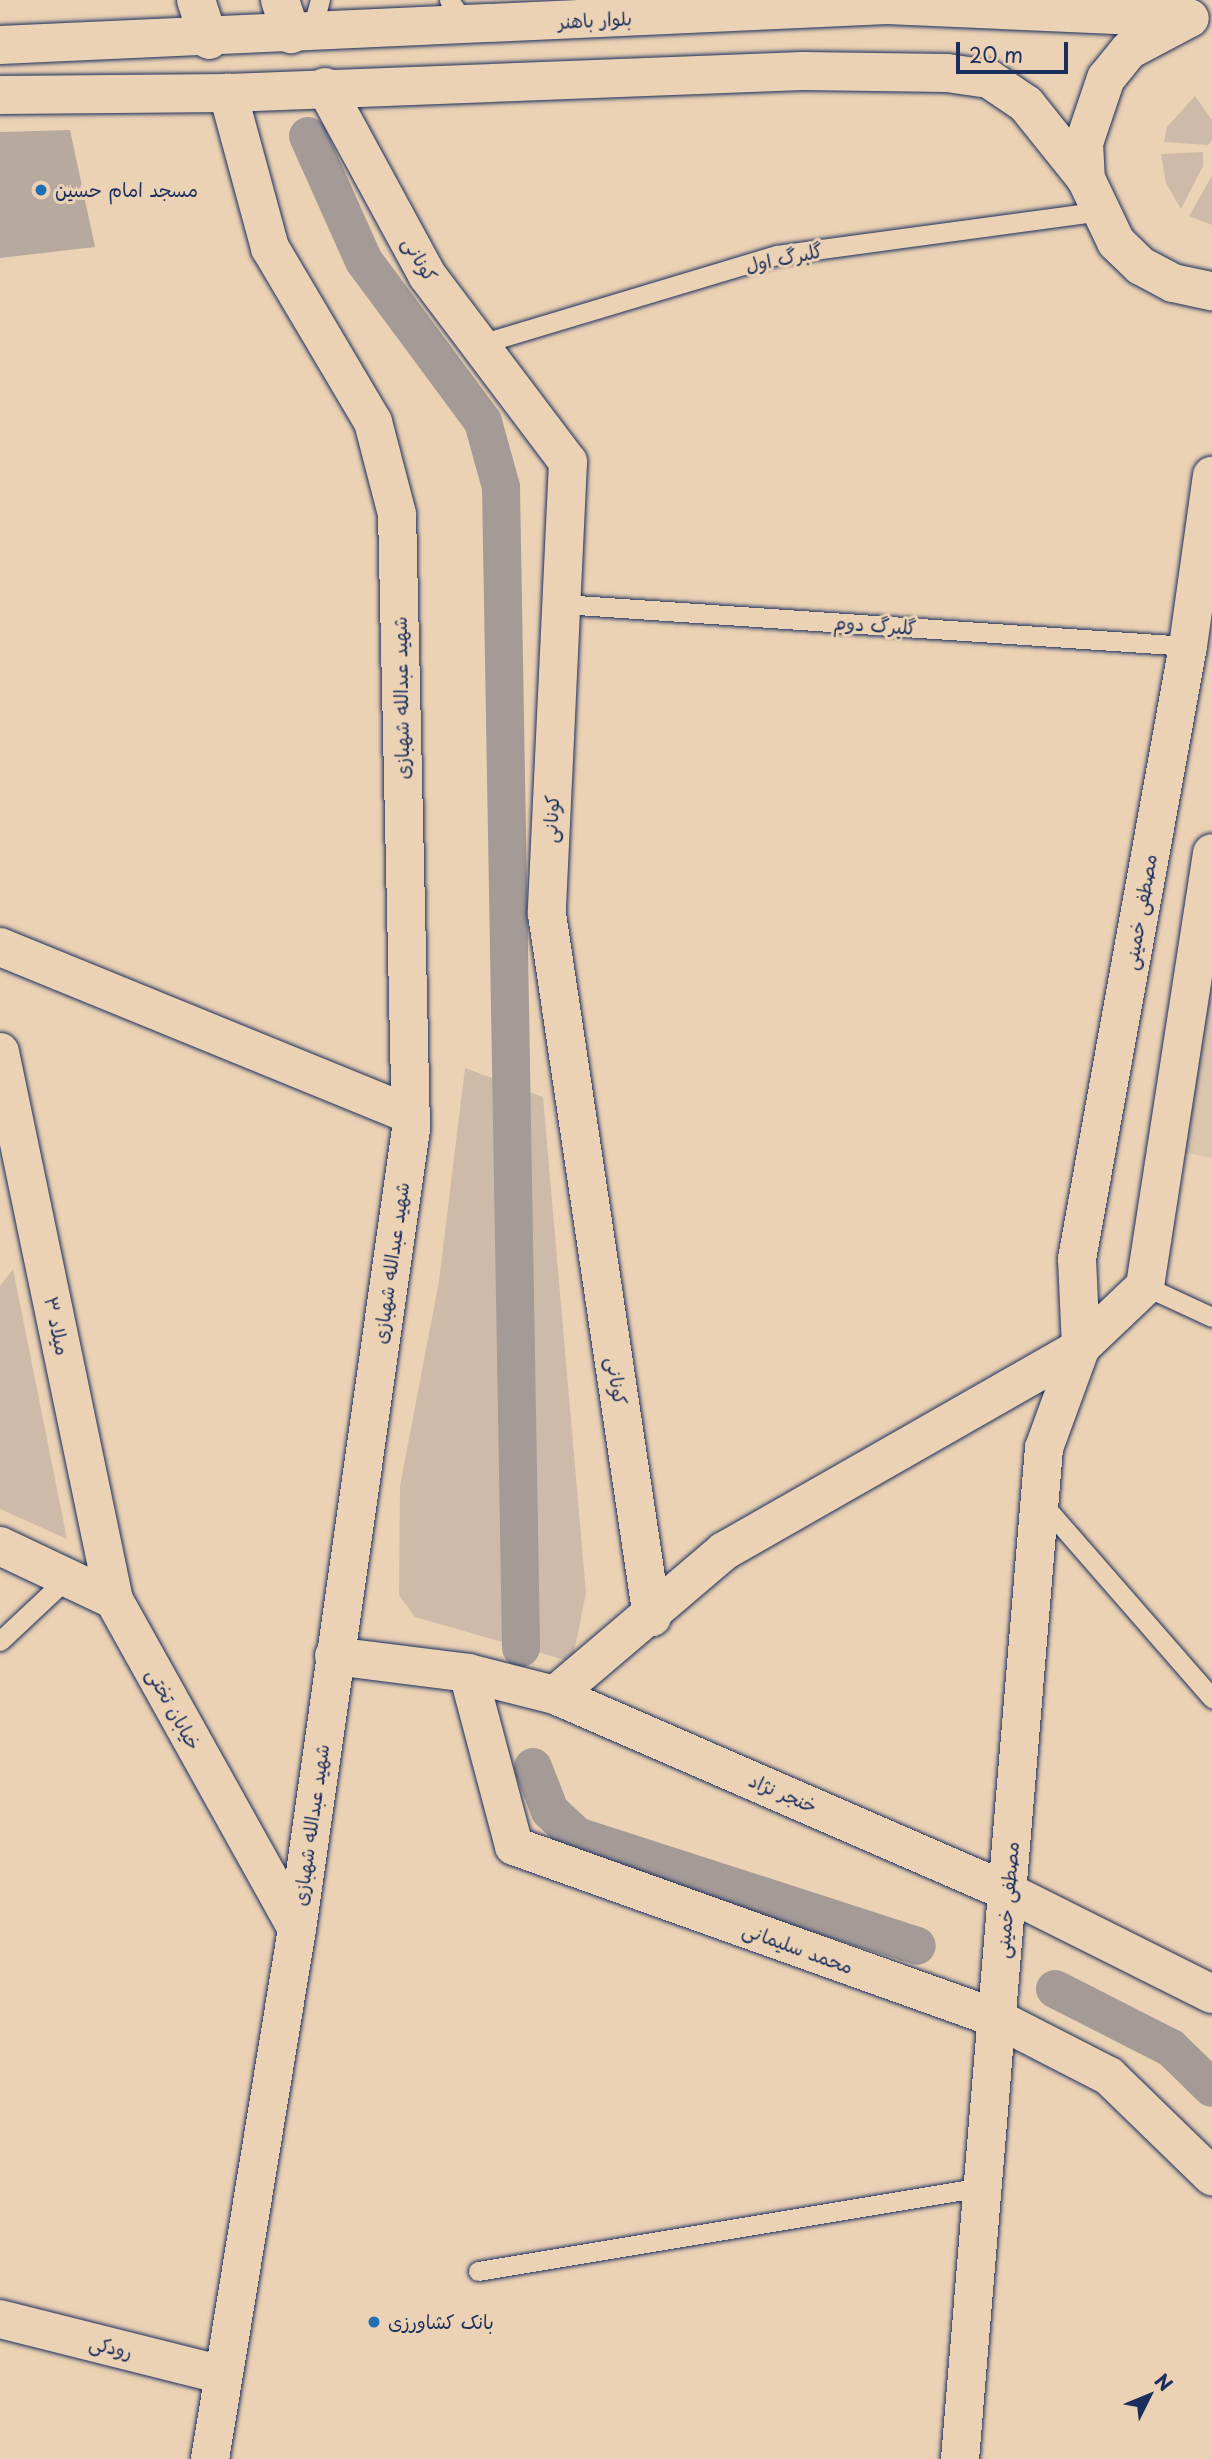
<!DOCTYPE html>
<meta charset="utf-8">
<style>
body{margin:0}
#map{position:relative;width:1212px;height:2459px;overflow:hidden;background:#ecd2b4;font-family:"Playpen Sans","Playpen Sans Arabic",sans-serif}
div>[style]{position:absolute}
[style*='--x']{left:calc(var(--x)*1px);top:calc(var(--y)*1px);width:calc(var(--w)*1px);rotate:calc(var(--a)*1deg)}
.built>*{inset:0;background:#dcc6ae}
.green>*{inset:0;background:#cebaa8}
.canal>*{height:38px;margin:-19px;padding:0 19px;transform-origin:19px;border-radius:19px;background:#a49a96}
.building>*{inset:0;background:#b8a99f}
.roads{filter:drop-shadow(0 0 2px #1b2f5e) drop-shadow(0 0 2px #1b2f5e)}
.lane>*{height:19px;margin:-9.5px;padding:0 9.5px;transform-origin:9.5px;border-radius:9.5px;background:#ecd2b4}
.street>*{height:38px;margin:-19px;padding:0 19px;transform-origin:19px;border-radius:19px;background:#ecd2b4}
.secondary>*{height:38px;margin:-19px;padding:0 19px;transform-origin:19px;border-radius:19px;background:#ecd2b4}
.primary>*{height:38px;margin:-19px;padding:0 19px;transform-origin:19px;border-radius:19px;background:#ecd2b4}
.dots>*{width:19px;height:19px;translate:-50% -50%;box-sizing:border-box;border:4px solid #ecd2b4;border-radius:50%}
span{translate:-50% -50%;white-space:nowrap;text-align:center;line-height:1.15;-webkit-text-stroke:6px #ecd2b4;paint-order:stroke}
.street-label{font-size:19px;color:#1b2f5e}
.poi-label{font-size:19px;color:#1b2f5e}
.left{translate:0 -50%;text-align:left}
.north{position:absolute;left:1114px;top:2361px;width:70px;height:70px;-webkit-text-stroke:5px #ecd2b4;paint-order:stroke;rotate:47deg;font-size:19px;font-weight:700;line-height:28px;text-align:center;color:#1b2f5e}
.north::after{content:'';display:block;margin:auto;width:24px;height:32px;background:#1b2f5e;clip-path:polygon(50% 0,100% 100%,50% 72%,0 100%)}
.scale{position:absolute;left:956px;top:42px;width:112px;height:32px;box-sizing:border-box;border:4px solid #1b2f5e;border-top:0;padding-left:9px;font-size:21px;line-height:24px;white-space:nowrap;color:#1b2f5e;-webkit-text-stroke:5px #ecd2b4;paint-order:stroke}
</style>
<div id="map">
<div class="built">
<i style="clip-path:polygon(1212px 984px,1212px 1158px,1181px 1152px)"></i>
</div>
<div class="green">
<i style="clip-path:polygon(1195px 96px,1212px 120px,1212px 140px,1208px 145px,1164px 142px,1167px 127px)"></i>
<i style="clip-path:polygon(1203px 152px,1203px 166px,1181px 209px,1166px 183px,1161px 154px)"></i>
<i style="clip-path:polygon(1212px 176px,1212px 225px,1189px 216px)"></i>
<i style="clip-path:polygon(465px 1068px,543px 1097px,586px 1593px,572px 1662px,415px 1617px,399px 1595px,400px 1486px,439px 1281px)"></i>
<i style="clip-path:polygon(13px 1269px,67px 1539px,0 1509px,0 1286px)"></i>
</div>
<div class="canal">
<i style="--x:308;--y:136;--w:137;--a:65.9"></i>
<i style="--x:364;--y:261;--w:200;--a:53.5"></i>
<i style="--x:483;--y:422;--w:67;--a:74.5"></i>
<i style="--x:501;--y:487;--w:1161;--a:89.01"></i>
<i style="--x:533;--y:1767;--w:47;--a:68.9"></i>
<i style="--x:550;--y:1811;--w:37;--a:43"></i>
<i style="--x:577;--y:1836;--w:357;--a:17.9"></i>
<i style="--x:1055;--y:1989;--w:130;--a:27"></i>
<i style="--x:1171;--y:2048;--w:57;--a:44.3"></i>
</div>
<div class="building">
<i style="clip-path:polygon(70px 130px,95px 247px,0 258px,0 132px)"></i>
</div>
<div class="roads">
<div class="lane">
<i style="--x:449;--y:0;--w:30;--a:56"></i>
<i style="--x:311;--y:33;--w:34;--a:-75"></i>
<i style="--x:480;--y:344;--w:310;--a:-16.7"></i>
<i style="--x:777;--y:255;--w:323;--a:-7.7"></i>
<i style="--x:562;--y:604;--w:627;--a:3.84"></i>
<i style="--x:1145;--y:1286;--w:74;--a:24.8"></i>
<i style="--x:1040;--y:1501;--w:262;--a:48.9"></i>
<i style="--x:0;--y:1641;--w:92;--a:-43.2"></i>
<i style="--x:478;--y:2271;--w:511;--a:-9.46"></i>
</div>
<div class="street">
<i style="--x:196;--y:0;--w:42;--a:72"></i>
<i style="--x:280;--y:0;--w:36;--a:72"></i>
<i style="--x:325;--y:87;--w:214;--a:61.5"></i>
<i style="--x:427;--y:275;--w:234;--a:53"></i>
<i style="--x:568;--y:462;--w:452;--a:92.7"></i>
<i style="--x:547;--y:914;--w:711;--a:81.51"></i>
<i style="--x:0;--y:947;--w:443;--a:22.2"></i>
<i style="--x:0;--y:1052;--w:560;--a:78.25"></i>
<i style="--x:0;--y:1546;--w:126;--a:25.3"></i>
<i style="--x:114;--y:1600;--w:376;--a:60.9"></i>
<i style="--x:468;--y:1673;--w:179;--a:75.1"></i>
<i style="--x:514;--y:1846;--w:512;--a:19.64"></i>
<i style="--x:996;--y:2018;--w:127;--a:27.2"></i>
<i style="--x:1109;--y:2076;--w:144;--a:44.2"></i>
<i style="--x:555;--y:1695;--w:222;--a:-40.4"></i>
<i style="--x:724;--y:1551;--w:411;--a:-29.7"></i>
</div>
<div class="secondary">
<i style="--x:1081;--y:1347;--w:88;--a:-43.6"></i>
<i style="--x:1145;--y:1286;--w:438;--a:-81.2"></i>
<i style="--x:334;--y:1656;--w:135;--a:7.2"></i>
<i style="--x:468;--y:1673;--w:90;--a:14.2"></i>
<i style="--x:555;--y:1695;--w:494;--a:23.5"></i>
<i style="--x:1008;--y:1892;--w:228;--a:26.6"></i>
<i style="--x:0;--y:2319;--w:230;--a:14.1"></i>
<i style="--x:210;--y:2459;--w:537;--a:-80.68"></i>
<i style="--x:297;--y:1929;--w:808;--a:-81.89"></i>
<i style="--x:411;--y:1129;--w:615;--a:-91.3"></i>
<i style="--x:397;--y:514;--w:95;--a:-104.6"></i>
<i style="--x:373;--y:422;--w:202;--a:-120.6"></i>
<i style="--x:270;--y:248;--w:161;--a:-105.2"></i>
<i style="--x:960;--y:2459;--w:1014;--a:-85.25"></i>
<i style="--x:1044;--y:1448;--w:108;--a:-69.9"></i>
<i style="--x:1081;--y:1347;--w:88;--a:-92.6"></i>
<i style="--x:1077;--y:1259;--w:623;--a:-79.74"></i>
<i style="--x:1188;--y:646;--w:172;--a:-82"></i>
</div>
<div class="primary">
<i style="--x:1186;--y:20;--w:64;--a:152.2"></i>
<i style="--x:1129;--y:50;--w:36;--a:129"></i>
<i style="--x:1106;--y:78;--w:69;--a:108.7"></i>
<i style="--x:1084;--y:143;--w:36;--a:87"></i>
<i style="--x:1086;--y:179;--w:70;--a:64.5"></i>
<i style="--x:1116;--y:242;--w:35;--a:44"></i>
<i style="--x:1141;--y:266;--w:36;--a:28"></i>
<i style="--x:1173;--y:283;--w:40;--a:12"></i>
<i style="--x:0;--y:45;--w:888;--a:-2.58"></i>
<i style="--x:887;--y:5;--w:303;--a:2.5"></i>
<i style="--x:0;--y:95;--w:228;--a:-0.5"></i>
<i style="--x:228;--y:93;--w:575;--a:-2.19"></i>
<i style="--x:803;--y:71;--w:144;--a:0.8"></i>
<i style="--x:947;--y:73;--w:42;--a:8.1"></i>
<i style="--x:989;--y:79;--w:45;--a:34"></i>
<i style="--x:1026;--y:104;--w:96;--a:51.3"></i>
</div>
</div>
<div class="dots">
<i style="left:41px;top:190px;background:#1f6fb2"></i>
<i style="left:374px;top:2322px;background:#1f6fb2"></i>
</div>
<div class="street-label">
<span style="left:595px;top:20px;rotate:-3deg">بلوار باهنر</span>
<span style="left:784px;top:258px;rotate:-12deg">گلبرگ اول</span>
<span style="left:420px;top:259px;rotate:59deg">کونانی</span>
<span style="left:875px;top:625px;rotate:4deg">گلبرگ دوم</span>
<span style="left:401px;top:698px;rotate:-91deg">شهید عبدالله شهبازی</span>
<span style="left:551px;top:819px;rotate:-87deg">کونانی</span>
<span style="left:1140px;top:912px;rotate:-80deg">مصطفی خمینی</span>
<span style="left:391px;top:1263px;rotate:-82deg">شهید عبدالله شهبازی</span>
<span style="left:57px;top:1326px;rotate:78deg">میلاد ۳</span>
<span style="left:617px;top:1381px;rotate:81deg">کونانی</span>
<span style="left:174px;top:1709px;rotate:61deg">خیابان تختی</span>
<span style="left:783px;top:1793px;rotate:23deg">خنجر نژاد</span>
<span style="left:311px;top:1825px;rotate:-82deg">شهید عبدالله شهبازی</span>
<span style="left:1007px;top:1900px;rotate:-85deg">مصطفی خمینی</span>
<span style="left:798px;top:1948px;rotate:20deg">محمد سلیمانی</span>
<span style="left:111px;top:2347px;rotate:14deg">رودکی</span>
</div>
<div class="poi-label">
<span class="left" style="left:55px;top:190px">مسجد امام حسین</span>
<span class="left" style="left:388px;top:2322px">بانک کشاورزی</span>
</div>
<div class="north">N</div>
<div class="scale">20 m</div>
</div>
